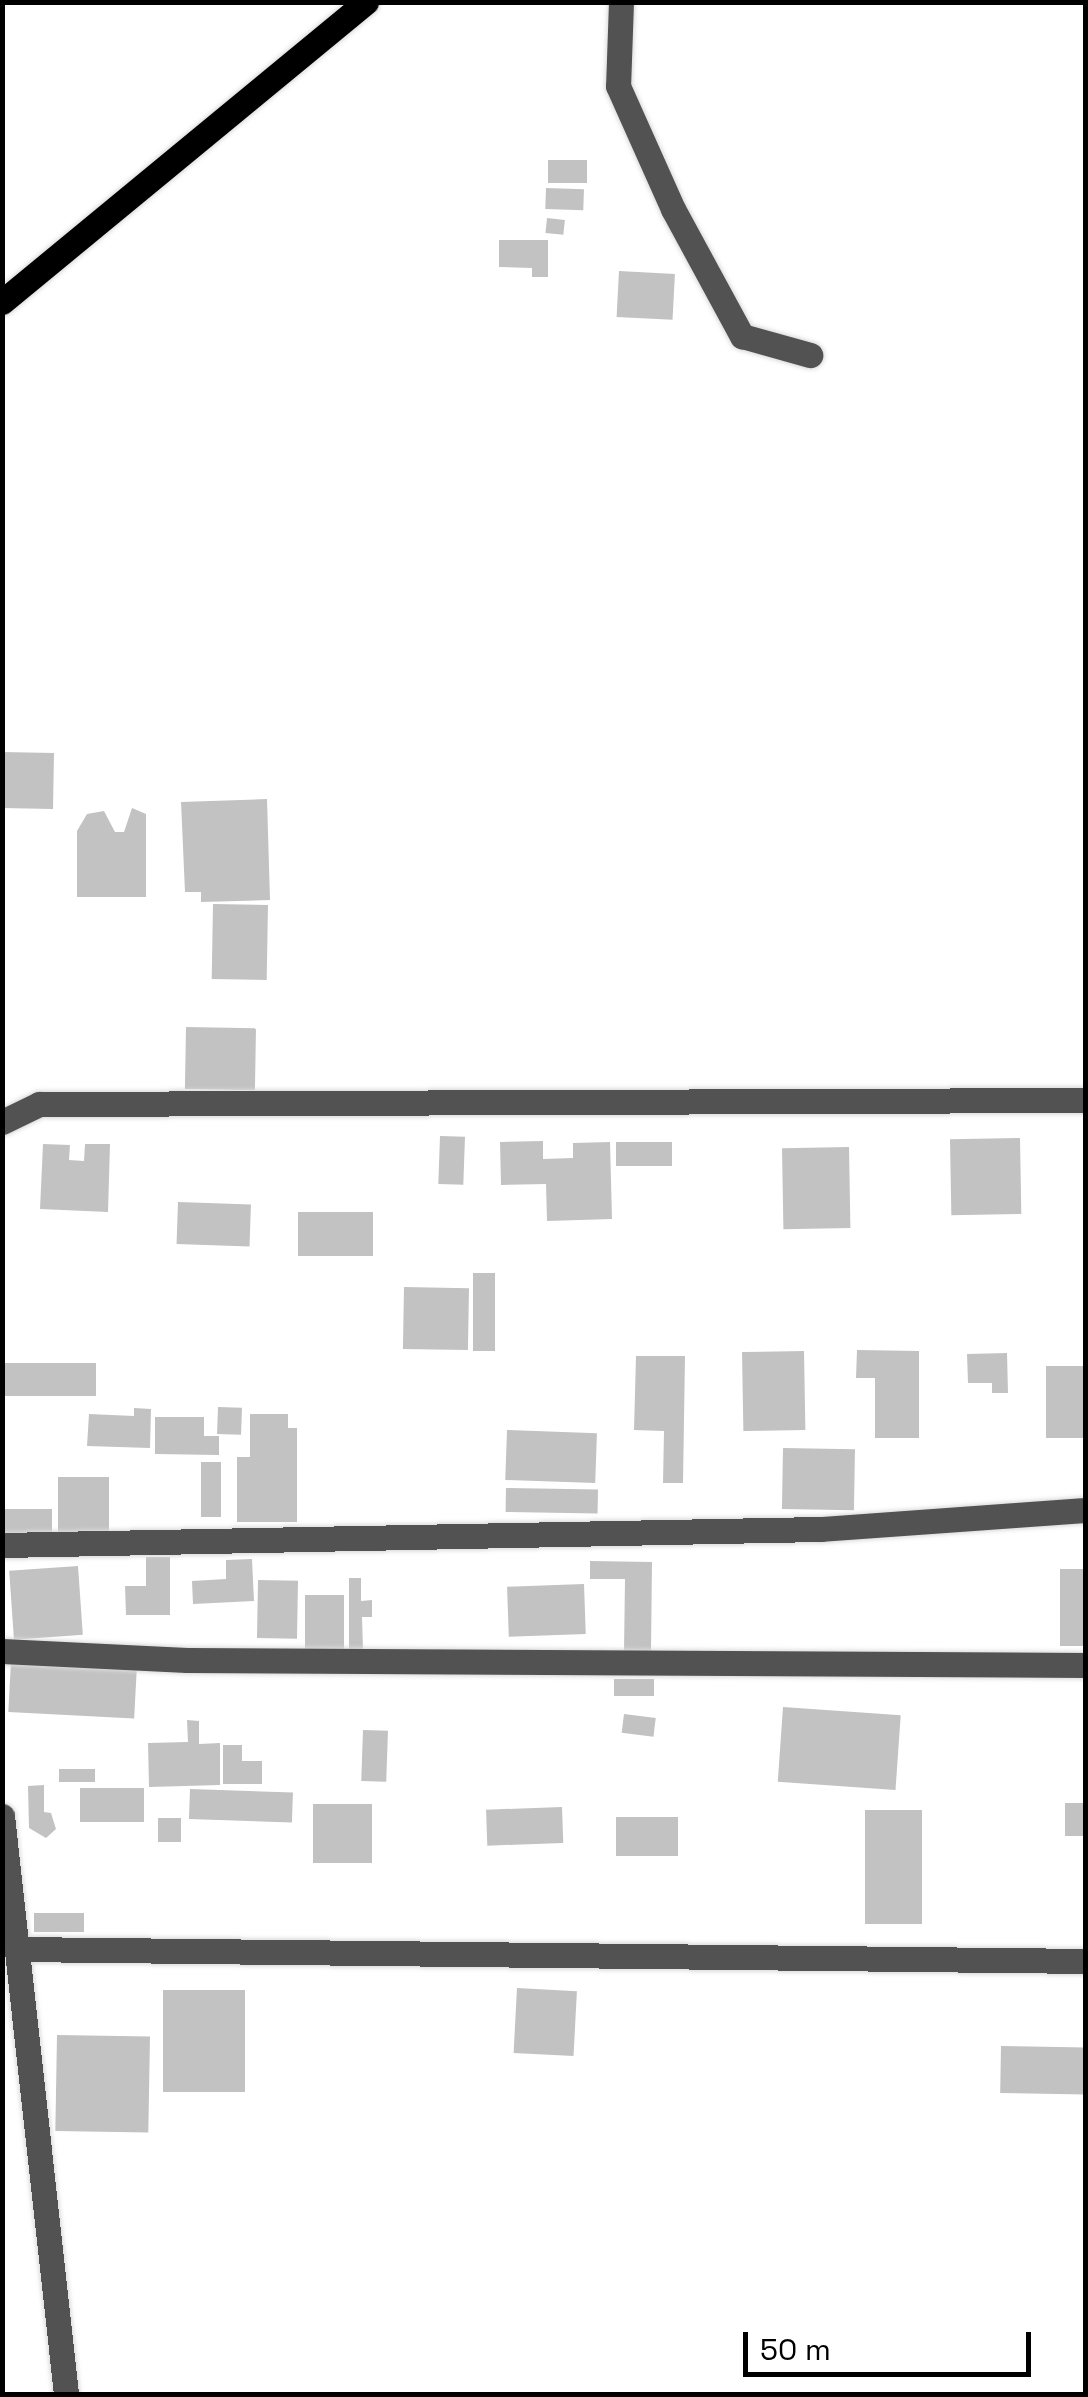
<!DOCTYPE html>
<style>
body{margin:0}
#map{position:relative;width:1088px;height:2397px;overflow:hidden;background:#fff;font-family:"Space Grotesk",sans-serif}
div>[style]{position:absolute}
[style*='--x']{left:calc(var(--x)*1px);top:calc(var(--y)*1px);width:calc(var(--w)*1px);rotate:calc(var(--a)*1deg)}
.building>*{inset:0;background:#c2c2c2;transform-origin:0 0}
.roads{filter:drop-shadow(0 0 2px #dbdbdb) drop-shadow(0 0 2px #dbdbdb)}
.minor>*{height:25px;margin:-12.5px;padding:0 12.5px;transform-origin:12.5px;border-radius:12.5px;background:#525252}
.major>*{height:25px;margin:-12.5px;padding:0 12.5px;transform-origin:12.5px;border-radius:12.5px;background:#000}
span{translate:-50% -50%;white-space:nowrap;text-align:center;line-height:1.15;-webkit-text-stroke:8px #fff;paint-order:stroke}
.frame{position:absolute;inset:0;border:5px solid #000;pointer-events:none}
.scale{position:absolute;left:743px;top:2332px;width:288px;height:45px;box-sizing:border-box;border:5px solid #000;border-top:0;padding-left:12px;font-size:30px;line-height:35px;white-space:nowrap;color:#000;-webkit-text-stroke:8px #fff;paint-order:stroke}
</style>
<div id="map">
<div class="building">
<i style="left:548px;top:160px;width:39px;height:23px"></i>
<i style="left:546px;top:188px;width:38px;height:21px;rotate:2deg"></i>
<i style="left:547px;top:218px;width:18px;height:15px;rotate:6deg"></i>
<i style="clip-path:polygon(499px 240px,548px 240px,548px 277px,532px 277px,532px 268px,499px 267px)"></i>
<i style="left:619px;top:271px;width:56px;height:46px;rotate:3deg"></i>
<i style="left:2px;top:752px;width:52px;height:56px;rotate:1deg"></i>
<i style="clip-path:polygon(267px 799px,270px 900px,201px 902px,201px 892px,185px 892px,181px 802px)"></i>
<i style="clip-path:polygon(132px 808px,146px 814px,146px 897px,77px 897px,77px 831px,87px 814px,104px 811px,115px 832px,124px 832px)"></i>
<i style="left:213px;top:904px;width:55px;height:75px;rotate:1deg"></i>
<i style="left:186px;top:1027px;width:70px;height:62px;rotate:1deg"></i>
<i style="left:440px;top:1136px;width:25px;height:48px;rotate:2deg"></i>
<i style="left:1020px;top:1138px;width:76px;height:70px;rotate:89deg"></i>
<i style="clip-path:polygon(543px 1141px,543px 1159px,573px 1158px,573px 1143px,610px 1142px,612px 1219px,547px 1221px,546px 1184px,501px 1185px,500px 1142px)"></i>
<i style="left:616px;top:1142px;width:56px;height:24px"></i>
<i style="clip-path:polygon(43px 1144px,70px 1145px,69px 1160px,84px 1161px,85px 1144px,110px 1144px,108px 1212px,40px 1209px)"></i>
<i style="left:849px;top:1147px;width:81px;height:67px;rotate:89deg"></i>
<i style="left:178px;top:1202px;width:73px;height:42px;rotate:2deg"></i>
<i style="left:373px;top:1212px;width:44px;height:75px;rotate:90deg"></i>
<i style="left:473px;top:1273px;width:22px;height:78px"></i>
<i style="left:404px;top:1287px;width:65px;height:62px;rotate:1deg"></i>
<i style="clip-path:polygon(857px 1350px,919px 1351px,919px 1438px,875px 1438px,875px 1378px,856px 1378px)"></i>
<i style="left:804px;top:1351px;width:79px;height:62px;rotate:89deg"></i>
<i style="clip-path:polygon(1007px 1353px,1008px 1393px,992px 1393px,992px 1383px,968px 1383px,967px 1354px)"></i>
<i style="clip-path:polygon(636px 1356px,685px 1356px,683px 1483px,663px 1483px,664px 1431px,634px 1430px)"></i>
<i style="left:3px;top:1363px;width:93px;height:33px"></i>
<i style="left:1046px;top:1366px;width:40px;height:72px"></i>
<i style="left:218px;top:1407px;width:24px;height:27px;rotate:2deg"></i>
<i style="clip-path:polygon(134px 1408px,151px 1409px,150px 1448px,87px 1446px,89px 1414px,134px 1416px)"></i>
<i style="clip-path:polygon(250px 1414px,288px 1414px,288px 1428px,297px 1428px,297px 1522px,237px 1522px,237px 1457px,250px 1457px)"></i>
<i style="clip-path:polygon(155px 1417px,204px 1417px,204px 1436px,219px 1436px,219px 1455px,155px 1454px)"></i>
<i style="left:507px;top:1430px;width:90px;height:50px;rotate:2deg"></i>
<i style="left:783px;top:1448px;width:72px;height:61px;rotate:1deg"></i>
<i style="left:201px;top:1462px;width:20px;height:55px"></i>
<i style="left:58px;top:1477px;width:51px;height:61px"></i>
<i style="left:506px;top:1488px;width:92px;height:24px;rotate:1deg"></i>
<i style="left:52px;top:1509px;width:30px;height:49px;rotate:90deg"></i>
<i style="clip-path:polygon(146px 1557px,170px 1557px,170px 1615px,126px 1615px,125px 1586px,146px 1586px)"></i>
<i style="clip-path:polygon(252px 1559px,254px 1601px,193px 1604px,192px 1581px,226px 1579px,226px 1560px)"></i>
<i style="clip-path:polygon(590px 1561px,652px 1562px,651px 1652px,624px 1651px,625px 1579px,590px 1579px)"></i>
<i style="left:78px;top:1566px;width:69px;height:69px;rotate:86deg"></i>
<i style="left:1060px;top:1569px;width:26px;height:77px"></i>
<i style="clip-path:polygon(349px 1578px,361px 1578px,361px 1601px,372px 1600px,372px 1617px,362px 1617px,363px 1650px,349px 1650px)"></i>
<i style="left:258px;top:1580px;width:40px;height:58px;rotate:1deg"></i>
<i style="left:584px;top:1584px;width:50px;height:77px;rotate:88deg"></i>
<i style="left:305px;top:1595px;width:39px;height:59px"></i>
<i style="left:11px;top:1661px;width:126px;height:51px;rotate:3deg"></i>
<i style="left:654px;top:1679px;width:17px;height:40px;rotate:90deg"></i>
<i style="left:783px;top:1707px;width:118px;height:75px;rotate:4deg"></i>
<i style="left:624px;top:1714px;width:32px;height:19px;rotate:7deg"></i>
<i style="clip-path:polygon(187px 1720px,199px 1721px,199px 1744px,220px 1743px,220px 1785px,149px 1787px,148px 1743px,188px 1742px)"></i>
<i style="left:363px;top:1730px;width:25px;height:51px;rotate:2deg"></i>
<i style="clip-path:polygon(223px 1745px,242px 1745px,242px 1761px,262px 1761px,262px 1784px,223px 1784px)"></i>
<i style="left:59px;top:1769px;width:36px;height:13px"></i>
<i style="clip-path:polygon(44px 1785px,44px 1812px,51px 1813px,56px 1829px,46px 1838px,29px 1828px,28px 1786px)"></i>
<i style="left:80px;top:1788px;width:64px;height:34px"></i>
<i style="left:190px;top:1789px;width:103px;height:30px;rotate:2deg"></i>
<i style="left:1086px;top:1803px;width:33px;height:21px;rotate:90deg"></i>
<i style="left:313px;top:1804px;width:59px;height:59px"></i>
<i style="left:562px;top:1807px;width:36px;height:76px;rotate:88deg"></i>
<i style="left:865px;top:1810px;width:57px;height:114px"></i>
<i style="left:678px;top:1817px;width:39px;height:62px;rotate:90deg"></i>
<i style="left:158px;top:1818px;width:23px;height:24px"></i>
<i style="left:34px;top:1913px;width:50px;height:19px"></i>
<i style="left:517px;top:1988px;width:60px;height:65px;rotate:3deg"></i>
<i style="left:245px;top:1990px;width:102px;height:82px;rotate:90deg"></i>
<i style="left:57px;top:2035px;width:93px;height:96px;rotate:1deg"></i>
<i style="left:1001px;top:2046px;width:85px;height:47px;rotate:1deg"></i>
</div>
<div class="roads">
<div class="minor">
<i style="--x:621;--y:2;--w:84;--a:92"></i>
<i style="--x:618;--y:86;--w:135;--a:65.9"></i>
<i style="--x:673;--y:209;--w:145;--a:61.5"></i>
<i style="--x:742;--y:336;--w:71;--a:15.6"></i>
<i style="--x:2;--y:1122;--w:41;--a:-25.9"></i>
<i style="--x:39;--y:1104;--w:1047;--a:-0.22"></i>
<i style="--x:2;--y:1545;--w:819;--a:-1.12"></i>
<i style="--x:821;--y:1529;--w:266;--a:-4.1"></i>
<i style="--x:2;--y:1651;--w:185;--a:2.8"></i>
<i style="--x:187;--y:1660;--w:899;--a:0.32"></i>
<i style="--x:2;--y:1816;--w:582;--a:83.68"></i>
<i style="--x:16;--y:1949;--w:1070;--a:0.64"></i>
</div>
<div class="major">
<i style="--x:2;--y:302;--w:472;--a:-39.5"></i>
</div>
</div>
<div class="frame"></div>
<div class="scale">50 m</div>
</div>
